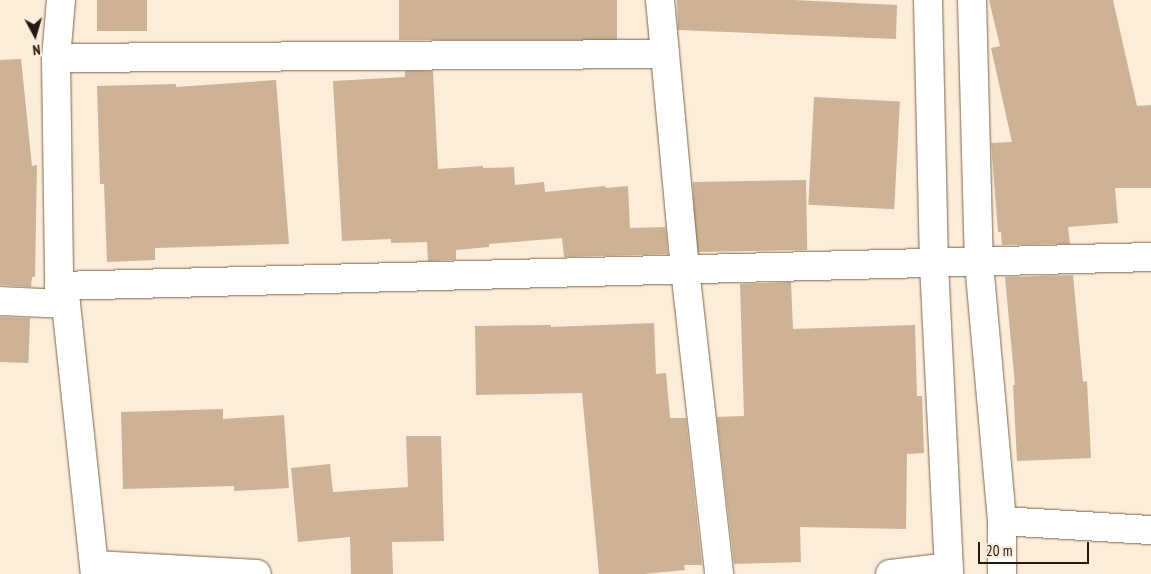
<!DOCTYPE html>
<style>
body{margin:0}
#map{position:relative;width:1151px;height:574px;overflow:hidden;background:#fcecda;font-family:"PT Sans Narrow",sans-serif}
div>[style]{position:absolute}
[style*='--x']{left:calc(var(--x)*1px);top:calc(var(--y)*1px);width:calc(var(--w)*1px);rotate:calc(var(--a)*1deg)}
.building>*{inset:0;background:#cdb296;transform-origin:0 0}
.roads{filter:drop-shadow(0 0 1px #7e664c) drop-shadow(0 0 1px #7e664c)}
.street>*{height:28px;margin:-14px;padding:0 14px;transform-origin:14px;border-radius:14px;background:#fff}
.secondary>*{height:28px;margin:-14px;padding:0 14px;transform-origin:14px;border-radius:14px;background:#fff}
span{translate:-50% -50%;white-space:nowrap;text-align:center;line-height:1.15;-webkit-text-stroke:5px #fcecda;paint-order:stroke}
.north{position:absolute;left:10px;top:10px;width:50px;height:50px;-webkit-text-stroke:4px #fcecda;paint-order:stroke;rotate:174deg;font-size:14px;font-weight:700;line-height:20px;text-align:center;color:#23190e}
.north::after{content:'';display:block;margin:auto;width:18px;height:22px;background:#23190e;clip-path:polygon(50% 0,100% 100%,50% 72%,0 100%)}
.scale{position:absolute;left:978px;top:542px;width:111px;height:22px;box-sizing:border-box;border:2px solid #23190e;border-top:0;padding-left:6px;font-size:15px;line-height:18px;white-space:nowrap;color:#23190e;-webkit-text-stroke:4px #fcecda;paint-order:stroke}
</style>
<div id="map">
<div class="building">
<i style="left:97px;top:0;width:50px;height:31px"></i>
<i style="left:399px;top:0;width:218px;height:40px"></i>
<i style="clip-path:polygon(677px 0,793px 0,897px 5px,896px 39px,678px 30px)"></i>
<i style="clip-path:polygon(989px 0,1113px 0,1137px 106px,1151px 105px,1151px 188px,1115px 188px,1118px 223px,1068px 227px,1070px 244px,1002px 245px,1001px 232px,998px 232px,991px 143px,1012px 142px,991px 48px,1000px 46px)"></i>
<i style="clip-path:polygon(21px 59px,32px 166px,37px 165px,35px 277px,32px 277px,31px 287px,0 285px,0 60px)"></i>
<i style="clip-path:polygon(405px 71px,433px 71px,438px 169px,483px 166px,483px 168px,514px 167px,515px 185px,544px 182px,545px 192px,605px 186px,606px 188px,628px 186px,630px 228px,665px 227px,665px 222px,668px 254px,564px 257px,562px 238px,489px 244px,489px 247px,456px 250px,456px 260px,428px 261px,427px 242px,391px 243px,391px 239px,342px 241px,333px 81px,405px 77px)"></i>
<i style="clip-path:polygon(276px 80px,289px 244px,155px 248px,155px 260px,107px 262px,104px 184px,100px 184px,97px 86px,176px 84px,176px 87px)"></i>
<i style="left:814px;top:97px;width:86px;height:108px;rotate:3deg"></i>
<i style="left:806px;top:180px;width:70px;height:113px;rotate:89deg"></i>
<i style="clip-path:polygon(1073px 275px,1083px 382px,1087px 381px,1091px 458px,1017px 461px,1013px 385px,1015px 385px,1005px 277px)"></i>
<i style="clip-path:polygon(791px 282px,793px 329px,915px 325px,917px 396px,922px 396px,924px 453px,907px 454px,906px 529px,800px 527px,801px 562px,734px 564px,717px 417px,744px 416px,740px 284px)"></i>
<i style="left:0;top:317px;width:30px;height:45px;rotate:2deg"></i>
<i style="clip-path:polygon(654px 323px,656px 374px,666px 373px,670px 418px,686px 418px,702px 565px,684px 565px,685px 570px,644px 574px,599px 574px,582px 393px,476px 395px,475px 326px,551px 325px,551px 327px)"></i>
<i style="clip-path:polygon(223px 409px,223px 419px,284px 415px,289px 488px,234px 491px,234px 486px,123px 489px,121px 412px)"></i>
<i style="clip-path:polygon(406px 436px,441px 436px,444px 541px,392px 542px,393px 574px,351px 574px,350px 537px,298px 542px,291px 468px,330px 464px,333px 492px,408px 487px)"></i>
</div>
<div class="roads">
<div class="street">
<i style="--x:61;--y:0;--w:58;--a:94.9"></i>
<i style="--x:56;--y:58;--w:228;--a:89.2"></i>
<i style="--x:59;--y:286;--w:19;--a:69"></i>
<i style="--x:66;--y:304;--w:272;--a:83.9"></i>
<i style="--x:660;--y:0;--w:270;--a:84.7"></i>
<i style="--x:685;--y:269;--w:307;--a:83.6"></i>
<i style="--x:56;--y:58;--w:609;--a:-0.38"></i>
<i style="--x:59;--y:286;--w:1092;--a:-1.52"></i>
<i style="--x:0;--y:301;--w:66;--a:2.6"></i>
<i style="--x:96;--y:565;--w:161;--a:3.2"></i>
<i style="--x:890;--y:574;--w:59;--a:-6.8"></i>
</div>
<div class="secondary">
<i style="--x:928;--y:0;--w:264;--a:88.7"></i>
<i style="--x:934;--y:264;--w:310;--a:87.2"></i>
<i style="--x:972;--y:0;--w:263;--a:88.5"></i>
<i style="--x:979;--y:263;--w:259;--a:84.9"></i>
<i style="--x:1002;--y:521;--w:53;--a:90"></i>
<i style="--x:1002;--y:521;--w:149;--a:3.5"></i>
</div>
</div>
<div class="north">N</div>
<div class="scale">20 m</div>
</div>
